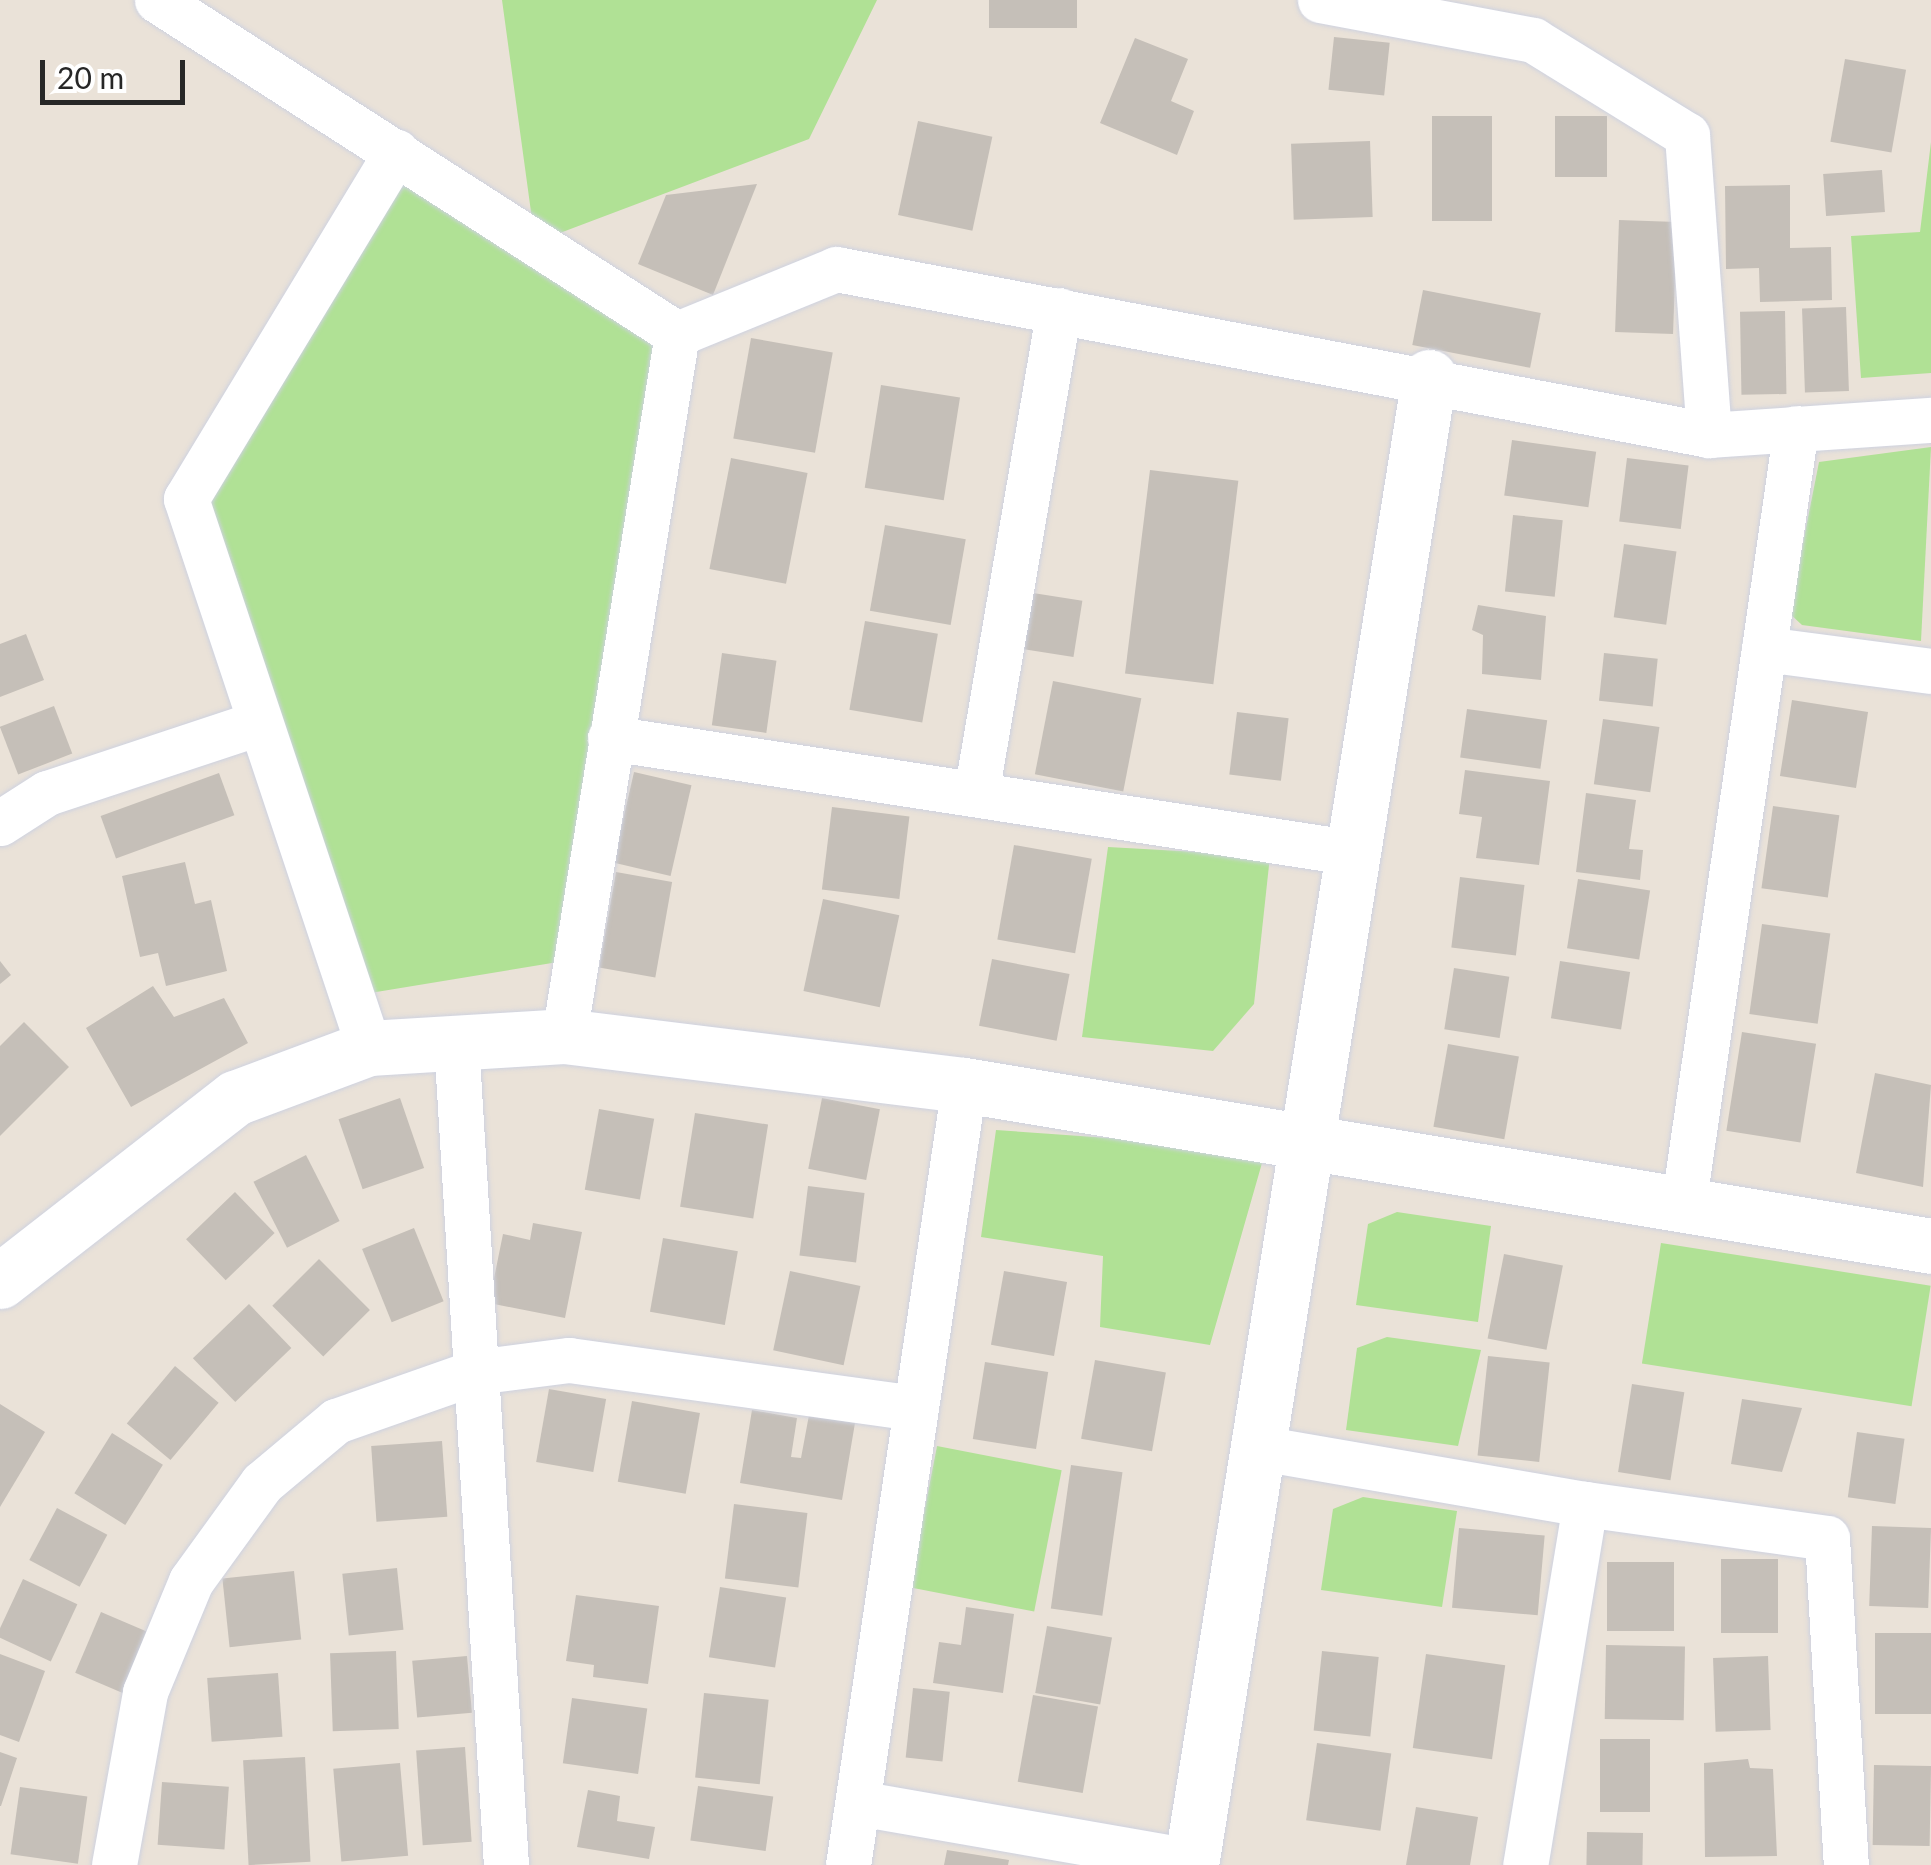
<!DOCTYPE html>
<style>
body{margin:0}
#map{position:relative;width:1931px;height:1865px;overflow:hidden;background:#eae2d8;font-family:Lato,sans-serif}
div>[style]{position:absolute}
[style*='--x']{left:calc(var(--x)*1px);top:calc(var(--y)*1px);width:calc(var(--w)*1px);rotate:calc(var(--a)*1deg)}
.green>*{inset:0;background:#b0e195;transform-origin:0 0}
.building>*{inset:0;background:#c5bfb8;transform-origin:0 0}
.roads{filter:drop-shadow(0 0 2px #ced2e0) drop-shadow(0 0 2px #ced2e0)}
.street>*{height:45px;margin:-22.5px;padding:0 22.5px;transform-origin:22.5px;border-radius:22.5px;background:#fff}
.secondary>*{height:55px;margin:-27.5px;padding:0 27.5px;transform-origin:27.5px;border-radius:27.5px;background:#fff}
span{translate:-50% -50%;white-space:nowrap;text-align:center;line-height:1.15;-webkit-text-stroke:9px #fff;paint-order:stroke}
.scale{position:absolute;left:40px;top:60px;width:145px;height:45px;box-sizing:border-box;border:5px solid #272727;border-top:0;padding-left:12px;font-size:30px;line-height:35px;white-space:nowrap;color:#272727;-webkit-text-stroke:8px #fff;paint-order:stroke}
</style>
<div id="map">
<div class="green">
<i style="clip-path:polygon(502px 0,877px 0,809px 139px,536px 242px,665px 326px,558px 962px,352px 996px,186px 499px,396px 152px,535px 241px)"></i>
<i style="clip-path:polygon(1931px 142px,1931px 373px,1861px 378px,1851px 236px,1920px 232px)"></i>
<i style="clip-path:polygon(1931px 447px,1921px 641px,1802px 625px,1789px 613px,1819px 462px)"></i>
<i style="clip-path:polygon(1108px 847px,1270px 856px,1254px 1004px,1213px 1051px,1082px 1037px)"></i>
<i style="clip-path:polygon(996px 1130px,1266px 1149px,1210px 1345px,1100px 1327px,1103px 1256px,981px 1237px)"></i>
<i style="clip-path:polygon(1397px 1212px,1491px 1226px,1478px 1322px,1356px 1305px,1368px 1224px)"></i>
<i style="left:1661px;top:1243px;width:273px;height:122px;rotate:9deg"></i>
<i style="clip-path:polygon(1387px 1337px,1481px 1350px,1458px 1446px,1346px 1430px,1357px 1348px)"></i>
<i style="left:937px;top:1446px;width:127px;height:144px;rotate:11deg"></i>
<i style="clip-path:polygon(1363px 1497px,1457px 1511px,1442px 1607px,1321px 1590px,1333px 1509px)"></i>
</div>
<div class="building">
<i style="left:1077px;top:0;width:28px;height:88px;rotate:90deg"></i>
<i style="left:1334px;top:37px;width:56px;height:53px;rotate:6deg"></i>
<i style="clip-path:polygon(1135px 38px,1188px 59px,1171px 101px,1194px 111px,1177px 155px,1100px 123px)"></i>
<i style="left:1845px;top:59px;width:62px;height:84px;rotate:10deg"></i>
<i style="left:1432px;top:116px;width:60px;height:105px"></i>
<i style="left:1555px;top:116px;width:52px;height:61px"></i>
<i style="left:918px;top:121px;width:76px;height:96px;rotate:12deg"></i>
<i style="left:1370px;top:141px;width:76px;height:79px;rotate:88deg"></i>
<i style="left:1882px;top:170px;width:42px;height:59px;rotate:86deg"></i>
<i style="clip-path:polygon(757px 184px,713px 295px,638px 264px,666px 195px)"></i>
<i style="clip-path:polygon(1790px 185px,1790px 248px,1831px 247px,1832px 300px,1760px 302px,1759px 268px,1726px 269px,1725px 186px)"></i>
<i style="left:1619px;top:220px;width:58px;height:112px;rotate:2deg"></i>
<i style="left:1423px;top:290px;width:120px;height:56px;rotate:11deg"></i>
<i style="left:1846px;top:307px;width:84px;height:44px;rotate:88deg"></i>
<i style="left:1785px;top:311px;width:83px;height:45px;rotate:89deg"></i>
<i style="left:751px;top:338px;width:83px;height:102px;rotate:10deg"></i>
<i style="left:881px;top:385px;width:80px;height:104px;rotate:9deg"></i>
<i style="left:1512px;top:440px;width:85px;height:56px;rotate:8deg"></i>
<i style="left:731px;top:458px;width:78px;height:113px;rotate:11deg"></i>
<i style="left:1627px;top:458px;width:62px;height:64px;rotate:7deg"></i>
<i style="left:1150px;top:470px;width:89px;height:205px;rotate:7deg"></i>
<i style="left:1513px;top:515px;width:50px;height:77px;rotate:6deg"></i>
<i style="left:885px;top:525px;width:82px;height:87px;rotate:10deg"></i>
<i style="left:1624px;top:544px;width:53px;height:74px;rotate:8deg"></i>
<i style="left:1033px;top:593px;width:50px;height:57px;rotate:9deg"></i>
<i style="clip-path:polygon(1478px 605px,1546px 616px,1541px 680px,1482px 674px,1483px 635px,1472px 630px)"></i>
<i style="left:865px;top:621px;width:74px;height:90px;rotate:10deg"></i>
<i style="clip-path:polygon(26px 634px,44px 680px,0 697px,0 644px)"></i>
<i style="left:722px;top:653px;width:55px;height:73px;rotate:8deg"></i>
<i style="left:1604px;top:653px;width:54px;height:48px;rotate:6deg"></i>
<i style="left:1053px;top:681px;width:90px;height:95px;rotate:11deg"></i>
<i style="left:1792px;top:700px;width:77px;height:77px;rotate:9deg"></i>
<i style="left:54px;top:706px;width:51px;height:58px;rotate:69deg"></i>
<i style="left:1467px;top:709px;width:81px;height:49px;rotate:8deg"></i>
<i style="left:1237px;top:712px;width:52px;height:63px;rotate:7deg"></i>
<i style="left:1603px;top:719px;width:57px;height:66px;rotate:8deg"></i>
<i style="clip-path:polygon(1465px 770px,1550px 781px,1539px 865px,1476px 858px,1482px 817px,1459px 814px)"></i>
<i style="left:634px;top:772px;width:59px;height:93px;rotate:13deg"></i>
<i style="left:219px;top:773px;width:45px;height:126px;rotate:70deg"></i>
<i style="clip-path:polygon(1586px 793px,1636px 800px,1629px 849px,1643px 850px,1640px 880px,1576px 872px)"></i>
<i style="left:1773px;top:806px;width:67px;height:83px;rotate:8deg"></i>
<i style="left:832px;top:807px;width:78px;height:83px;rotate:7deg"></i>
<i style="left:1014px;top:845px;width:79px;height:96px;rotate:10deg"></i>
<i style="clip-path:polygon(185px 862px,195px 904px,211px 900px,227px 971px,166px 986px,158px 953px,140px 957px,122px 876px)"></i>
<i style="left:616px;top:872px;width:57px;height:97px;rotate:10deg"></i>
<i style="left:1460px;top:877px;width:65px;height:71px;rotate:7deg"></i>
<i style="left:1578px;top:879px;width:73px;height:70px;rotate:9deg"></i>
<i style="left:823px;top:899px;width:78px;height:94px;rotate:12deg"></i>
<i style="left:1762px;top:924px;width:69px;height:91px;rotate:8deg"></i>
<i style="left:992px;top:959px;width:79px;height:68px;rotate:11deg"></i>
<i style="clip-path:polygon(0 961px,11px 975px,0 984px)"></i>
<i style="left:1560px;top:961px;width:71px;height:58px;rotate:9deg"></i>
<i style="left:1454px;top:968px;width:56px;height:62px;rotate:9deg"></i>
<i style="clip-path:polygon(153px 986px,174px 1017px,224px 998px,248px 1043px,131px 1107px,86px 1028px)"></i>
<i style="clip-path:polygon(24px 1022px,69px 1067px,0 1136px,0 1046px)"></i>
<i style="left:1742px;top:1032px;width:75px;height:100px;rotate:9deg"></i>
<i style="left:1448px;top:1044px;width:72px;height:84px;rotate:10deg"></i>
<i style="clip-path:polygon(1875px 1073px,1931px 1085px,1923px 1187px,1856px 1173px)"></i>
<i style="left:400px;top:1098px;width:74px;height:65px;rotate:71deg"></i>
<i style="left:822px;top:1098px;width:59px;height:72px;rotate:11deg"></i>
<i style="left:599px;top:1109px;width:56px;height:82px;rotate:10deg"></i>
<i style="left:695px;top:1113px;width:74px;height:95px;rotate:9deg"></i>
<i style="left:306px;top:1155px;width:74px;height:59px;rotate:63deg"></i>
<i style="left:808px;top:1186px;width:57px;height:70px;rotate:7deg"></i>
<i style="left:235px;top:1192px;width:57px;height:68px;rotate:46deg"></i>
<i style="clip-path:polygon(533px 1223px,582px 1232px,565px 1318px,489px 1303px,503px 1234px,530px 1240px)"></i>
<i style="left:414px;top:1228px;width:79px;height:56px;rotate:68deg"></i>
<i style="left:663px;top:1238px;width:76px;height:75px;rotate:10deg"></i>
<i style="left:1504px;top:1254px;width:60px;height:86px;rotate:11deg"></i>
<i style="left:319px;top:1259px;width:72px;height:66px;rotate:45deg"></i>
<i style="left:790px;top:1271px;width:72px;height:81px;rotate:12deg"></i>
<i style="left:1004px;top:1271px;width:64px;height:75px;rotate:10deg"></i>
<i style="left:249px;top:1304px;width:61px;height:78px;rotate:46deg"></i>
<i style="left:1488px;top:1356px;width:62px;height:100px;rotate:6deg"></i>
<i style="left:1095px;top:1360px;width:72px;height:80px;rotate:10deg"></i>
<i style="left:985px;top:1362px;width:64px;height:78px;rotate:9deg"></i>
<i style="left:175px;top:1366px;width:57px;height:75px;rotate:40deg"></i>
<i style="left:1632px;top:1384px;width:53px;height:89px;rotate:9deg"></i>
<i style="left:549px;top:1389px;width:58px;height:74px;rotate:10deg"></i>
<i style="clip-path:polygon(1742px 1399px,1802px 1408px,1782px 1472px,1731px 1464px)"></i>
<i style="left:632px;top:1401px;width:69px;height:82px;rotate:10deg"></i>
<i style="clip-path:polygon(0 1404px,45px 1432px,0 1507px)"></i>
<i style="clip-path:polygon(752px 1410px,797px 1418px,791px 1457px,801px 1458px,809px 1415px,855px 1423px,842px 1500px,740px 1483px)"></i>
<i style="left:1857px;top:1432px;width:48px;height:66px;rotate:8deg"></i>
<i style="left:112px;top:1433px;width:60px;height:71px;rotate:32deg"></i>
<i style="left:442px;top:1441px;width:76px;height:71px;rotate:86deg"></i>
<i style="left:1071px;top:1465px;width:52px;height:145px;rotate:8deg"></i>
<i style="left:734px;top:1504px;width:74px;height:75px;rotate:7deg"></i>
<i style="left:57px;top:1508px;width:57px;height:59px;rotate:28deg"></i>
<i style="left:1872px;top:1526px;width:59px;height:80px;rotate:2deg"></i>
<i style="left:1459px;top:1528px;width:86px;height:80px;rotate:5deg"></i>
<i style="left:1721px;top:1559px;width:57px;height:74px"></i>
<i style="left:1607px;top:1562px;width:67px;height:69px"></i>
<i style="left:397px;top:1568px;width:62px;height:55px;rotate:84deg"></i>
<i style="left:294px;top:1571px;width:69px;height:72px;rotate:84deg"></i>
<i style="left:23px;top:1579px;width:60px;height:63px;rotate:25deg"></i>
<i style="left:720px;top:1587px;width:67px;height:71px;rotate:9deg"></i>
<i style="clip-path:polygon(576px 1595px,659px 1606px,648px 1684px,593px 1677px,594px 1665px,566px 1661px)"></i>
<i style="clip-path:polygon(966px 1607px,1014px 1614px,1003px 1693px,933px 1683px,939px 1642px,961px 1645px)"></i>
<i style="left:101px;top:1612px;width:56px;height:66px;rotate:23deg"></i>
<i style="left:1047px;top:1626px;width:66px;height:68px;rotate:10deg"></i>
<i style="left:1931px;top:1633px;width:81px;height:56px;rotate:90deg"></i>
<i style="left:1606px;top:1645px;width:79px;height:74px;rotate:1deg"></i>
<i style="left:396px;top:1651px;width:78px;height:66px;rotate:88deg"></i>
<i style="left:1322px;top:1651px;width:57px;height:80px;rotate:6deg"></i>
<i style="clip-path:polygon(0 1654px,45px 1671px,19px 1742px,0 1735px)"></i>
<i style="left:1426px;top:1654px;width:80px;height:95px;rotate:8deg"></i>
<i style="left:467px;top:1656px;width:57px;height:55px;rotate:85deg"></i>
<i style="left:1768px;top:1656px;width:74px;height:55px;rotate:88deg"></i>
<i style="left:278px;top:1673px;width:64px;height:71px;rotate:86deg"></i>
<i style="left:913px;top:1688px;width:37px;height:70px;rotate:6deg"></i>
<i style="left:704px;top:1693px;width:65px;height:85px;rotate:6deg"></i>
<i style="left:1033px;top:1695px;width:66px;height:88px;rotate:10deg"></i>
<i style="left:572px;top:1698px;width:76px;height:66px;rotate:8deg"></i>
<i style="left:1650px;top:1739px;width:73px;height:50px;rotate:90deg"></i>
<i style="left:1317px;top:1743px;width:75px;height:78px;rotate:8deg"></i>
<i style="left:465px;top:1747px;width:95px;height:49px;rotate:86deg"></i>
<i style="clip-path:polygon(0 1752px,17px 1758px,1px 1806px,0 1806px)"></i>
<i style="left:305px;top:1757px;width:105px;height:62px;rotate:87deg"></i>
<i style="clip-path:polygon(1748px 1759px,1750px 1768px,1773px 1769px,1777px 1856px,1705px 1857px,1704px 1763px)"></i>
<i style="left:400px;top:1763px;width:93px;height:67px;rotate:85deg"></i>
<i style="left:1874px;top:1765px;width:57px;height:80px;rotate:1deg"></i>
<i style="left:162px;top:1782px;width:67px;height:63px;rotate:4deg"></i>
<i style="left:698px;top:1786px;width:76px;height:55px;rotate:8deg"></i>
<i style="left:20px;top:1787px;width:68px;height:68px;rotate:8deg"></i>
<i style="clip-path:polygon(588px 1790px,620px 1796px,617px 1821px,655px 1827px,649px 1859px,577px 1847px)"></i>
<i style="clip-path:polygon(1416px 1807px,1478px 1817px,1470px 1865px,1406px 1865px)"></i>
<i style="left:1587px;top:1832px;width:56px;height:33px;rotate:1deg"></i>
<i style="clip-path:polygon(947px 1850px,1009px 1860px,1008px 1865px,944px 1865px)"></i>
</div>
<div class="roads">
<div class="street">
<i style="--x:157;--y:0;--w:618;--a:32.71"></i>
<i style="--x:1320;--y:0;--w:217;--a:10.6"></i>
<i style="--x:1533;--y:40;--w:181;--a:31.7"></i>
<i style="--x:1687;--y:135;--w:301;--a:85.8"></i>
<i style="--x:677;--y:334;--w:172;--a:-22.2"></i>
<i style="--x:836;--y:269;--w:889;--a:10.77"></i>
<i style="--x:1709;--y:435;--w:223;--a:-3.9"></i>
<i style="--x:1764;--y:649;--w:168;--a:7.5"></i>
<i style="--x:610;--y:738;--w:754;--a:8.78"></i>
<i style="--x:976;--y:794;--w:491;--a:-80.3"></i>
<i style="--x:0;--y:823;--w:56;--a:-32.6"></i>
<i style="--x:47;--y:793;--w:223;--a:-18.3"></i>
<i style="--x:564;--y:1036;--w:711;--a:-80.86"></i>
<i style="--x:456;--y:1041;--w:826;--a:86.53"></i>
<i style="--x:369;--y:1048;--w:579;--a:-108.43"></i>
<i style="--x:186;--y:499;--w:406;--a:-58.8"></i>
<i style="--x:1683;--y:1207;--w:787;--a:-81.75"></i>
<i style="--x:1260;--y:1448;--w:330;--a:9.8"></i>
<i style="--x:1585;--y:1504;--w:366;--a:99.4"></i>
<i style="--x:1585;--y:1504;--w:244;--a:8"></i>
<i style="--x:1827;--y:1538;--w:328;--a:86.7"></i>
<i style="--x:858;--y:1803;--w:339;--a:9.9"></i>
<i style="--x:114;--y:1865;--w:176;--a:-79.8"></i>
<i style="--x:145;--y:1692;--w:120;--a:-67.5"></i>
<i style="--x:191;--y:1581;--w:121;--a:-54.1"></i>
<i style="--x:262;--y:1483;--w:97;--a:-40"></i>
<i style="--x:336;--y:1421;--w:147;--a:-19.4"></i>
<i style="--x:475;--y:1372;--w:95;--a:-7.3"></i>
<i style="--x:569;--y:1360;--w:350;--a:7.9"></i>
<i style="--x:848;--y:1865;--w:789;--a:-81.54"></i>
</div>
<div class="secondary">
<i style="--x:0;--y:1281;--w:298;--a:-37.9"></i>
<i style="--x:235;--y:1098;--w:143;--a:-20.5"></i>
<i style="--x:369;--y:1048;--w:195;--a:-3.5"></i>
<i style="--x:564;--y:1036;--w:403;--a:7"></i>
<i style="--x:964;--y:1085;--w:980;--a:9.45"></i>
<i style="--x:1191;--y:1865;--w:1507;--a:-80.91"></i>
</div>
</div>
<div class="scale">20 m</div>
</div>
